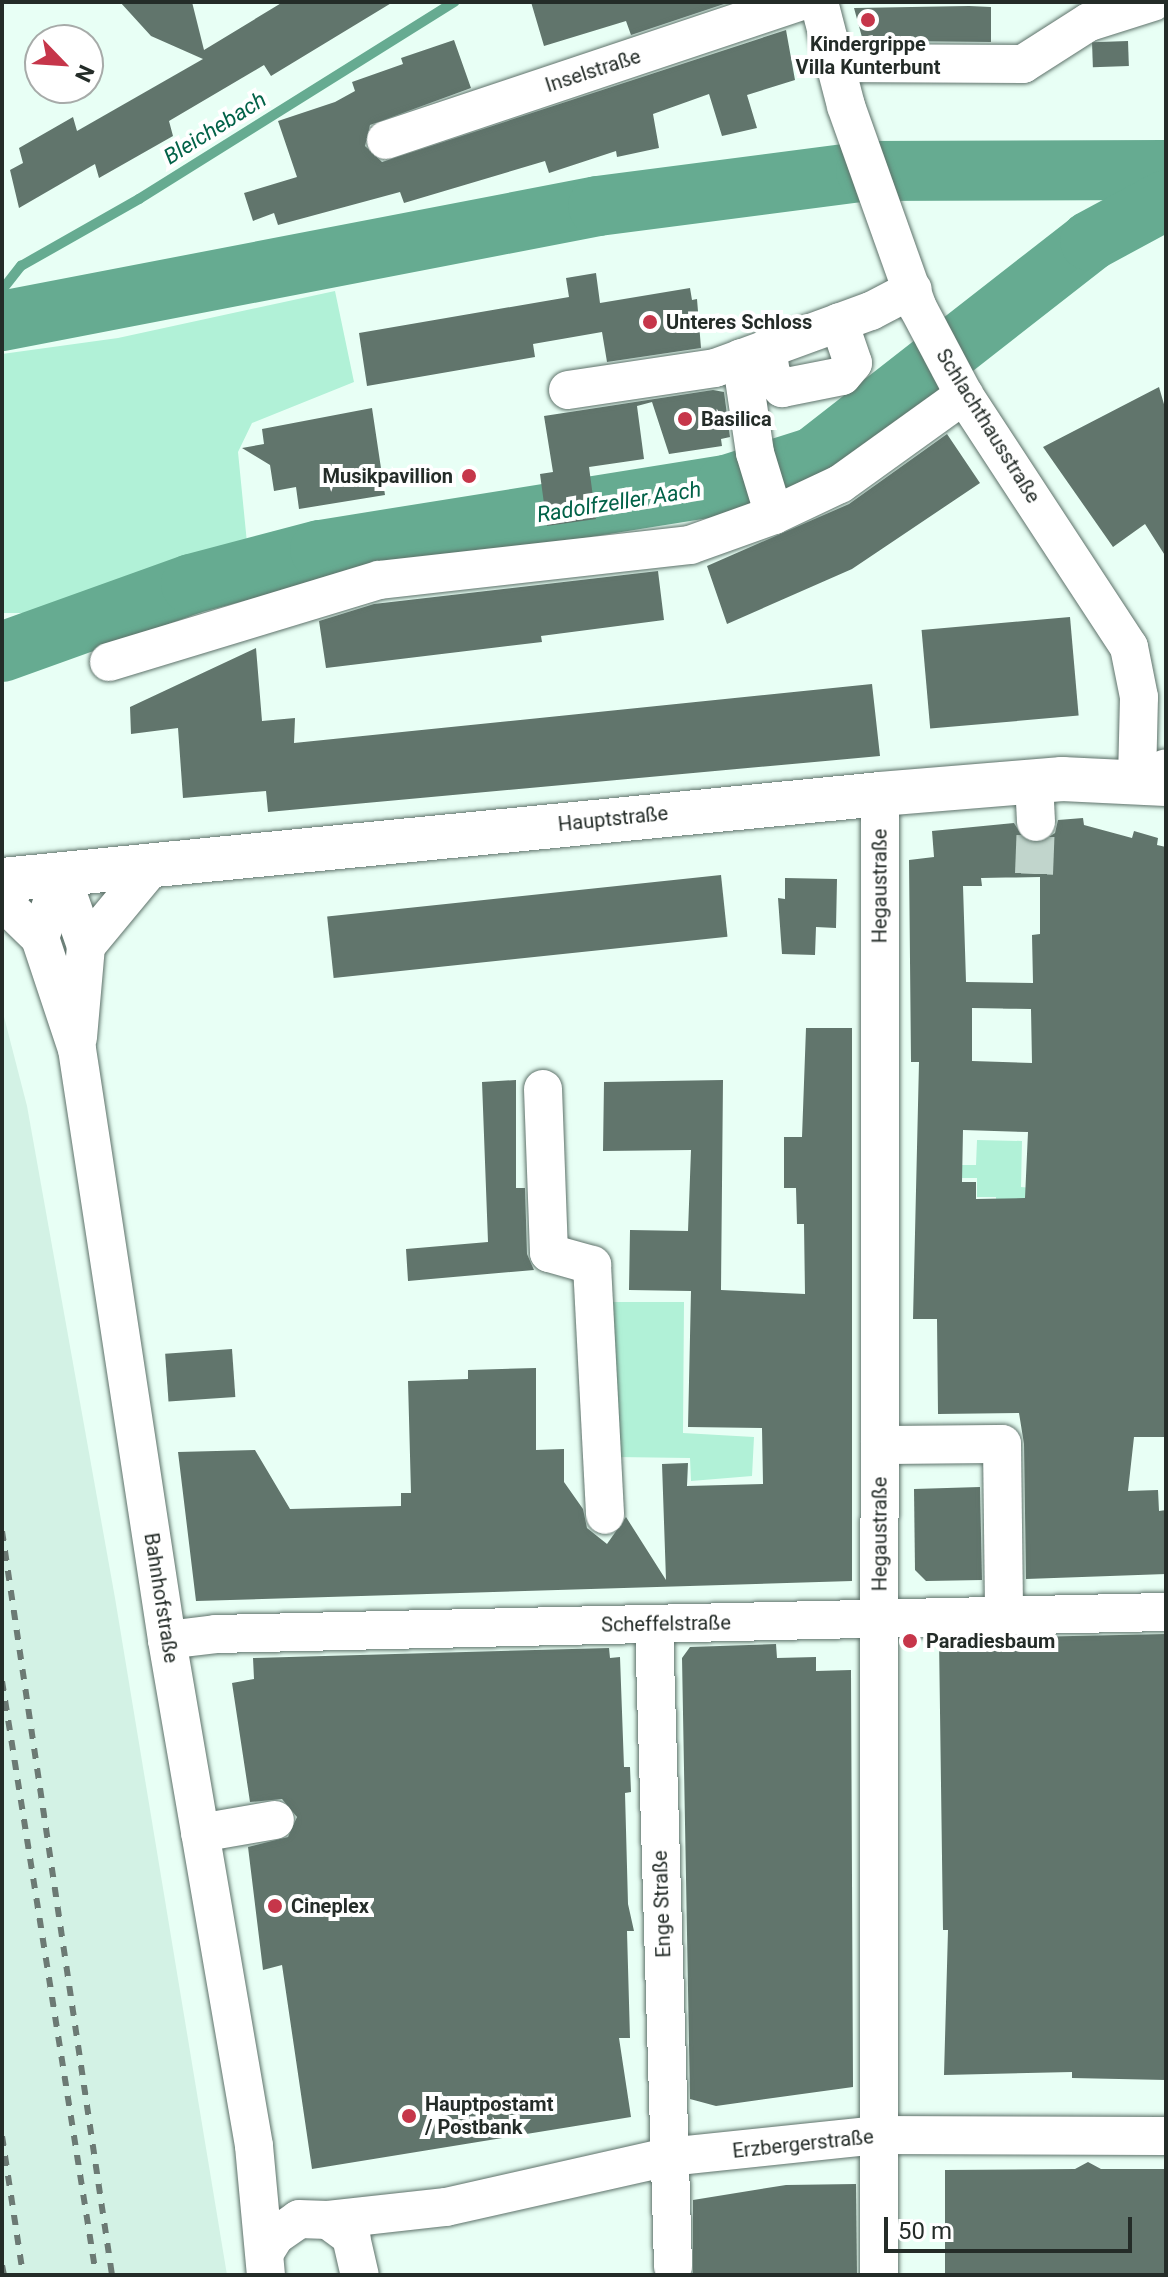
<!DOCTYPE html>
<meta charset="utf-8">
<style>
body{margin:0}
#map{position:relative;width:1168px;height:2277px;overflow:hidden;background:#e8fff5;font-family:Roboto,sans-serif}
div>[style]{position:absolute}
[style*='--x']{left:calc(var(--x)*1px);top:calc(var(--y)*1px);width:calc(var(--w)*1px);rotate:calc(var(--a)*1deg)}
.built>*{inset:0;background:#d3f2e5}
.green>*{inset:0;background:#b1f1d7}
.stream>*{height:10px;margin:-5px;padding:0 5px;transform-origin:5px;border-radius:5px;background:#66ab91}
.river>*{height:60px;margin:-30px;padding:0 30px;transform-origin:30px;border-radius:30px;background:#66ab91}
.building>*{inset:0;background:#61756c;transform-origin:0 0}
.minor-tunnel>*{height:38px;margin-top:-19px;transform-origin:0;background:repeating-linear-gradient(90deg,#c1d5cc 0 38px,transparent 0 57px)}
.roads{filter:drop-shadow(0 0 2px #5e726a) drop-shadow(0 0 2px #5e726a)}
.minor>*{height:38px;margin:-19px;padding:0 19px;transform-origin:19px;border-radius:19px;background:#fff}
.major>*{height:44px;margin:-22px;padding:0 22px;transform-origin:22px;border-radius:22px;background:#fff}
.rail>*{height:6px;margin-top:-3px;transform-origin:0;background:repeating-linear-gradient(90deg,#6c7a74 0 10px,transparent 0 20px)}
.dots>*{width:22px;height:22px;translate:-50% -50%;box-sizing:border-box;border:4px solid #fff;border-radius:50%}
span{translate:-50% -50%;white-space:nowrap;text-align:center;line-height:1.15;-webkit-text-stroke:8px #fff;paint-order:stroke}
.poi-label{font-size:20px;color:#242c28;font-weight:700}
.left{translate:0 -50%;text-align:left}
.right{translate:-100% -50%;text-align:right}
.street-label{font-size:20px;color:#242c28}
.water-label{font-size:22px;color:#026248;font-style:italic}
.frame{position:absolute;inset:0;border:4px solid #242c28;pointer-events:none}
.north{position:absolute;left:24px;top:24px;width:80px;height:80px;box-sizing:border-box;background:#fff;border:2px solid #a7aba9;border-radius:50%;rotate:115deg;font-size:22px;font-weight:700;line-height:32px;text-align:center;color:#242c28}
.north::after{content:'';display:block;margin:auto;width:28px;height:36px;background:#c6364a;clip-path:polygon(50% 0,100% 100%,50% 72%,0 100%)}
.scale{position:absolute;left:884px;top:2217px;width:248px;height:36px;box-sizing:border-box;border:4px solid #242c28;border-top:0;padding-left:10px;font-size:24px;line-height:28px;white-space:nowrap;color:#242c28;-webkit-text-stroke:6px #fff;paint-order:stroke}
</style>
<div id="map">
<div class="built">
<i style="clip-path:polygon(2px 1009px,27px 1106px,115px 1598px,227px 2275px,2px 2275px)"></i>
</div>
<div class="green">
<i style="clip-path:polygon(335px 291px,354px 382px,252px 423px,238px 452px,248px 553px,48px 613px,2px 613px,2px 354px,118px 338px)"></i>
<i style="clip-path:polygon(977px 1140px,1022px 1141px,1021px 1187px,1033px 1188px,1031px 1316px,996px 1229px,996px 1197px,977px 1197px,977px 1178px,958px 1178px,958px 1165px,976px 1165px)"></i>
<i style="clip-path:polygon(610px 1302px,684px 1302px,683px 1433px,754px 1437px,752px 1476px,691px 1481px,690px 1458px,616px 1457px)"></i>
</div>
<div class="stream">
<i style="--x:2;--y:290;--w:31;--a:-52"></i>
<i style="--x:21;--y:266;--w:136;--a:-29.6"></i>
<i style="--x:139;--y:199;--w:372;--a:-32"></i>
</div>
<div class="river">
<i style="--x:2;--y:321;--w:607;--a:-10.92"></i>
<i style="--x:598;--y:206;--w:270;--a:-7.4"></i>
<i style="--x:866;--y:171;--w:300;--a:-0.2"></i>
<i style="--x:2;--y:652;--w:201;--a:-19.8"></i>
<i style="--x:191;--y:584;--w:133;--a:-14.8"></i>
<i style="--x:320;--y:550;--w:411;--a:-9.1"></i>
<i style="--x:726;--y:485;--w:92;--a:-17.7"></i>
<i style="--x:814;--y:457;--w:350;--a:-38"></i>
<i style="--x:1090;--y:241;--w:86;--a:-28.3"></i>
</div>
<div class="building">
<i style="clip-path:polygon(120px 2px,192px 2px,204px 50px,283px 2px,393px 2px,271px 76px,264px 65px,169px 121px,173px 136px,99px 178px,95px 164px,19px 208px,10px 170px,23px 163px,19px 148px,73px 117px,77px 131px,203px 59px,151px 36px)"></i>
<i style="clip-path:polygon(531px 2px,730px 2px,631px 35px,626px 21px,544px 46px)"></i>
<i style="clip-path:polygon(969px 6px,991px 7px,991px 42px,891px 41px,891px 36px,863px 41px,854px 8px)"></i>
<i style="clip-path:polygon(786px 30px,795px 80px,747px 95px,757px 128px,722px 136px,709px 94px,653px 114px,659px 148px,617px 157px,616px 151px,549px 173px,545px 161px,404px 203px,400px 192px,278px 225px,274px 213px,253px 221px,244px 193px,297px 177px,278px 121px,335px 102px,355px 91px,352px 82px,403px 64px,401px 58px,454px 40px,471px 88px,370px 125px,365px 146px,382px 162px)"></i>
<i style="left:1128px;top:41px;width:25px;height:36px;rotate:88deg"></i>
<i style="clip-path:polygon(596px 273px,600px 303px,690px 288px,692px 300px,697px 299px,701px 348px,607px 362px,602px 332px,533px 344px,535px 357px,367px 386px,359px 333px,569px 297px,566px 278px)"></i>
<i style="clip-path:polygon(1159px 387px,1166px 411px,1166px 557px,1145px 524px,1113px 547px,1043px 447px)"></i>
<i style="clip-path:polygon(713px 390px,724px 392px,730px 437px,721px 439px,722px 446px,669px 454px,652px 402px,637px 406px,644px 459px,589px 467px,596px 519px,547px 526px,540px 474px,553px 472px,544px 416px)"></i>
<i style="clip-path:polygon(372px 408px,385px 495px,299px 509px,296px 487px,274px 491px,270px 465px,242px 448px,264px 444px,262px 429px)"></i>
<i style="clip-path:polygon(947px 434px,980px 483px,852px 569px,727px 624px,707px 566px,849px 504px)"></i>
<i style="clip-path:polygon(658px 571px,664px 620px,541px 636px,542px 642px,326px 668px,319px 621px,374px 604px)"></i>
<i style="left:1070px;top:617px;width:99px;height:149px;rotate:85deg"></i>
<i style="clip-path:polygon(256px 648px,262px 721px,295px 718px,294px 743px,872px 684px,880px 756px,268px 812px,266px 791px,183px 798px,178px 728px,131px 734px,130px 707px)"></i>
<i style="clip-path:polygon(evenodd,1083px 818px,1084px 825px,1132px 838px,1134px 831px,1158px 838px,1157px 845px,1166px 847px,1166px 1437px,1134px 1437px,1128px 1491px,1158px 1490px,1159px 1511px,1166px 1510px,1166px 1574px,1026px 1579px,1024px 1444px,1019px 1413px,938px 1414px,937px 1319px,913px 1319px,919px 1062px,911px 1062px,909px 860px,934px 857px,932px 831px,1014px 823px,1025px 841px,1038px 844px,1055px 833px,1058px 820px,1083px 818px,1040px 877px,1040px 934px,1032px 935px,1033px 983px,966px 982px,963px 886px,982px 886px,981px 878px,1040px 877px,1083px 818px,972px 1008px,1031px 1009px,1032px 1063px,972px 1061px,972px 1008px,1083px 818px,963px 1130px,1028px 1132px,1025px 1198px,976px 1199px,976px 1182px,962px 1182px,963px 1130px)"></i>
<i style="left:721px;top:875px;width:62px;height:396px;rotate:84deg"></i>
<i style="clip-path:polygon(785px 878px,837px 879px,836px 928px,816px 927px,815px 955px,782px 954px,778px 898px,785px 899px)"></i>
<i style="clip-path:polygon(806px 1028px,852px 1028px,852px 1581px,196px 1601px,178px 1452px,255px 1450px,290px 1509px,401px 1506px,401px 1493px,411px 1493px,408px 1381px,468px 1379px,468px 1370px,536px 1368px,536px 1450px,564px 1449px,564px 1482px,583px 1509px,587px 1528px,607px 1544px,626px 1517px,666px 1580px,662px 1464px,688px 1463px,687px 1486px,763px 1484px,762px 1428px,688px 1427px,691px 1291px,629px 1290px,630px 1230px,688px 1231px,691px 1150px,603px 1151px,604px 1082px,723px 1080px,721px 1290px,805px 1294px,804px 1224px,797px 1224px,796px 1188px,784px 1188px,784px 1137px,802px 1137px)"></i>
<i style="clip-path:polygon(516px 1080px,516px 1188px,525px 1188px,527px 1254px,534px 1270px,408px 1281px,406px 1249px,488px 1242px,482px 1082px)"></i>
<i style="left:232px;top:1349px;width:48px;height:67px;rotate:86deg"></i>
<i style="clip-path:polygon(980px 1487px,982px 1580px,926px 1581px,915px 1570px,914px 1489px)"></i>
<i style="clip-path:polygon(1166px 1634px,1166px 2080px,1072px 2078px,1072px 2072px,944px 2075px,948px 1930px,943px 1930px,939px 1639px)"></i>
<i style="clip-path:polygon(776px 1644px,777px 1658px,816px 1657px,816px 1671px,851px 1670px,853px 2087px,716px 2106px,690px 2099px,682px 1658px,690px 1647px)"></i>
<i style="clip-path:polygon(609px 1648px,610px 1658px,620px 1657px,624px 1767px,630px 1767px,631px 1792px,625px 1793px,628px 1904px,634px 1931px,627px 1931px,630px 2038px,619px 2038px,631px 2117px,312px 2169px,282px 1965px,263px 1970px,248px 1847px,288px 1837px,297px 1817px,282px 1799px,250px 1802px,232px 1683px,254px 1679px,253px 1658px)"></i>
<i style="clip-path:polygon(1088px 2162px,1101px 2169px,1166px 2169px,1166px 2275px,945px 2275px,945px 2170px,1075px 2169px)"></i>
<i style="clip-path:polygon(856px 2184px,857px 2275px,693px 2275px,693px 2200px,786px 2185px)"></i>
</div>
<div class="minor-tunnel">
<i style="--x:1034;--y:874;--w:52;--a:-87.8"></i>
</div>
<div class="roads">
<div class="minor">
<i style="--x:819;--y:2;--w:107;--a:75.4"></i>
<i style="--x:846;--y:106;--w:214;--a:70.4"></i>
<i style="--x:918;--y:308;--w:98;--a:62.1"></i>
<i style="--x:964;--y:395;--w:301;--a:56.8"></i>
<i style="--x:1129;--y:647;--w:51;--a:78.7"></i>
<i style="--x:1139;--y:697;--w:83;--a:91.4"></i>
<i style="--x:1137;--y:780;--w:31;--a:-22"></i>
<i style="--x:834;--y:63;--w:189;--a:0.3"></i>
<i style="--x:1023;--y:64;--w:78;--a:-32.5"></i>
<i style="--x:1089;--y:22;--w:67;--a:-17.4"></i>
<i style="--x:386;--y:140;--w:435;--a:-18.5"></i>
<i style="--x:767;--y:348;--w:26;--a:81"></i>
<i style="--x:771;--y:374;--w:18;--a:52"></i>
<i style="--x:782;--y:388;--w:61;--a:-11.3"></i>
<i style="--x:842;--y:376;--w:17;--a:-50"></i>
<i style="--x:853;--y:363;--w:43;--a:-108.9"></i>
<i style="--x:741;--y:358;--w:96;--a:81.6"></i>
<i style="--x:755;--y:453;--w:65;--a:73"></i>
<i style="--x:568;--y:390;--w:149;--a:-8.5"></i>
<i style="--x:715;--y:368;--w:166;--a:-20.1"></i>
<i style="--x:871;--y:311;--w:47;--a:-27.6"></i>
<i style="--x:109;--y:662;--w:282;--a:-16.9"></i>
<i style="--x:379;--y:580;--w:313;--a:-6.4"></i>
<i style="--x:690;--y:545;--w:89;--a:-19.7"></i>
<i style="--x:774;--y:515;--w:73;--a:-25.2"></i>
<i style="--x:840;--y:484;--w:153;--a:-35.7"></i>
<i style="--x:1034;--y:781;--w:41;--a:87.2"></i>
<i style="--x:61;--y:875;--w:66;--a:108.4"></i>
<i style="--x:40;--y:938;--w:117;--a:71.6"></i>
<i style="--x:77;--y:1049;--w:598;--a:81.34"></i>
<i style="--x:167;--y:1640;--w:513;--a:80.24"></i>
<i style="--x:254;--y:2146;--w:130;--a:84.7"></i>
<i style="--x:61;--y:875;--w:75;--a:70.6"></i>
<i style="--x:86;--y:946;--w:92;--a:95"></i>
<i style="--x:2;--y:901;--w:53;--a:44.2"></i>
<i style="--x:86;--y:946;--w:107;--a:-50.3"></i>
<i style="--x:543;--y:1089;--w:164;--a:87.9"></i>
<i style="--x:549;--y:1253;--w:45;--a:15.6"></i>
<i style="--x:592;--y:1265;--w:250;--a:87"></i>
<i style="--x:880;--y:1445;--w:122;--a:-0.5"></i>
<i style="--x:1002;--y:1444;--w:172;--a:89.3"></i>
<i style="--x:654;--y:1625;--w:642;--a:88.3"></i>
<i style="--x:167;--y:1640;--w:49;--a:-7"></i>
<i style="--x:216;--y:1634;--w:950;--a:-1.33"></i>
<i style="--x:200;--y:1833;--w:76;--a:-9.8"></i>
<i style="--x:328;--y:2220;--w:119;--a:-6.3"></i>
<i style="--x:446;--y:2207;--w:228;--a:-12.7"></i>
<i style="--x:668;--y:2157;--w:210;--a:-6"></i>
<i style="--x:877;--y:2135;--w:289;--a:0.2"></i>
<i style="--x:267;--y:2249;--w:15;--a:-58"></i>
<i style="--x:275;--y:2236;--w:29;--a:-35"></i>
<i style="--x:299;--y:2219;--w:29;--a:2"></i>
<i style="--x:328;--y:2220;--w:29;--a:36"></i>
<i style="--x:351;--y:2237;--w:39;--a:77"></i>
<i style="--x:879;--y:2275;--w:1481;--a:-89.96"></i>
</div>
<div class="major">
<i style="--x:2;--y:880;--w:882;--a:-5.59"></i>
<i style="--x:880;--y:794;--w:183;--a:-4.7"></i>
<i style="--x:1062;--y:779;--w:104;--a:2.8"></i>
</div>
</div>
<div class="rail">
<i style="--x:2;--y:1531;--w:752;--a:81.59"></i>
<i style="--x:2;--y:1681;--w:601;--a:81.01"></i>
<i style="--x:2;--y:2136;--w:141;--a:81.4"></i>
<i style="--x:2;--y:2265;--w:10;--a:79"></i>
</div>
<div class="dots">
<i style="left:868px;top:20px;background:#c6364a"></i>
<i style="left:650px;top:322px;background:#c6364a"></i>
<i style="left:685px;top:419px;background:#c6364a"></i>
<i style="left:469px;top:476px;background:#c6364a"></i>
<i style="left:910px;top:1641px;background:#c6364a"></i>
<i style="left:275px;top:1906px;background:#c6364a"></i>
<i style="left:409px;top:2116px;background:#c6364a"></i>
</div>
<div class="poi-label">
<span style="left:868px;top:56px">Kindergrippe<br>Villa Kunterbunt</span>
<span class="left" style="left:666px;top:322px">Unteres Schloss</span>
<span class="left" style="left:701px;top:419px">Basilica</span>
<span class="right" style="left:453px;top:476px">Musikpavillion</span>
<span class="left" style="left:926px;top:1641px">Paradiesbaum</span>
<span class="left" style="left:291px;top:1906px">Cineplex</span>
<span class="left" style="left:425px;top:2116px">Hauptpostamt<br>/ Postbank</span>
</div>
<div class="street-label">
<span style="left:593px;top:71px;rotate:-18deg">Inselstraße</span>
<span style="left:988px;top:426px;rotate:58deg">Schlachthausstraße</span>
<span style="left:613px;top:819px;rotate:-6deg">Hauptstraße</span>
<span style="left:880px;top:886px;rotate:-90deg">Hegaustraße</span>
<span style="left:880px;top:1534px;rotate:-90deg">Hegaustraße</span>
<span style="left:161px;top:1598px;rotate:81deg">Bahnhofstraße</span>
<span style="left:666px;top:1624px;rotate:-1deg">Scheffelstraße</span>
<span style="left:662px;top:1904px;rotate:-92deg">Enge Straße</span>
<span style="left:803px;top:2144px;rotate:-6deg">Erzbergerstraße</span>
</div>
<div class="water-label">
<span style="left:215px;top:128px;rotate:-32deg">Bleichebach</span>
<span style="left:619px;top:502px;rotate:-9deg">Radolfzeller Aach</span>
</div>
<div class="frame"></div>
<div class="north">N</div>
<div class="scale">50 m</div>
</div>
